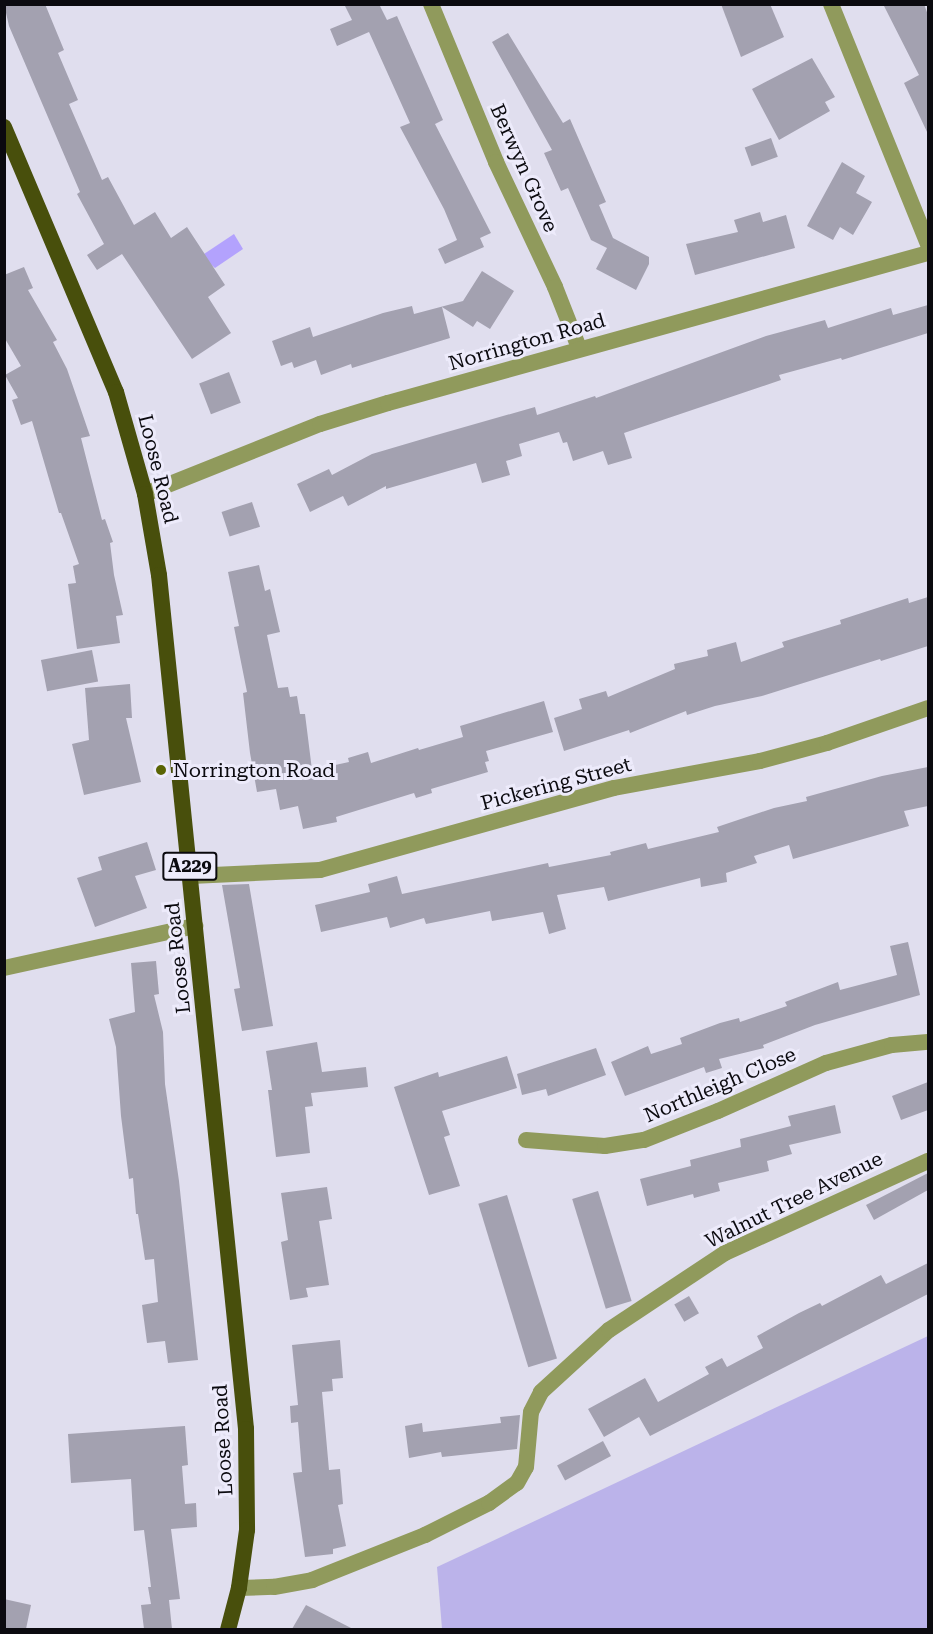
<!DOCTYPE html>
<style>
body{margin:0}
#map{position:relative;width:933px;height:1634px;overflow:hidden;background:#e0deee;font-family:"Roboto Serif",serif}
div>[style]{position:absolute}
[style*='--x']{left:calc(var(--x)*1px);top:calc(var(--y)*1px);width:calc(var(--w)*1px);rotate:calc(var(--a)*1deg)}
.green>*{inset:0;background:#bbb3ea}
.water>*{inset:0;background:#b3a2fd}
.building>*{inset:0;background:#a3a1b0;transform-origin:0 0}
.minor>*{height:16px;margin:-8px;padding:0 8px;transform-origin:8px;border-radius:8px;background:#909a5c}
.trunk>*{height:16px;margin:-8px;padding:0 8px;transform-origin:8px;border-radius:8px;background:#484f0c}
.dots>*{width:16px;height:16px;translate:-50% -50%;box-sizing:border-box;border:3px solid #edebfb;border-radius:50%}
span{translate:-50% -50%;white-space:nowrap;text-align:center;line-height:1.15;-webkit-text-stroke:6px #edebfb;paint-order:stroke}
.shield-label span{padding:2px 4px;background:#edebfb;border:2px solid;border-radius:4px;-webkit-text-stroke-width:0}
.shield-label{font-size:18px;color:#0b0a0f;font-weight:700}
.street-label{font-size:20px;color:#0b0a0f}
.poi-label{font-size:20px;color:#0b0a0f}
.left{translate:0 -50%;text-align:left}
.frame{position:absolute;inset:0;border:6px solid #0b0a0f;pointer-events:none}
</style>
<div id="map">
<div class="green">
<i style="clip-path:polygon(928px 1336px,928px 1629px,442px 1629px,437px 1567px)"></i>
</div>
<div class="water">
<i style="clip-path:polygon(234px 234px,243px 249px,215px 268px,201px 256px)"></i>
</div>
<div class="building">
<i style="clip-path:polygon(4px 4px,45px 4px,64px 50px,58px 53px,78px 100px,69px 104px,102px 180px,108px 177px,134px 225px,155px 212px,171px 238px,187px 227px,225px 285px,208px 297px,231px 333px,192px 359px,122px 254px,97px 270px,87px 255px,104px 244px,77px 194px,80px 192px,9px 26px)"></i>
<i style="clip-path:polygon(344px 4px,379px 4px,387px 20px,397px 16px,443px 120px,435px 124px,491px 233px,480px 238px,484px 247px,445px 264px,438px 249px,457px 240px,444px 209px,400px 127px,410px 123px,369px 32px,337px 46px,330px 29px,352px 20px)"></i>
<i style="clip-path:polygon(721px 4px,770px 4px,784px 37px,741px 57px)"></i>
<i style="clip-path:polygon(883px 4px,924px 4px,928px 15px,928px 134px,904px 83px,919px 75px)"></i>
<i style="clip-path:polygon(508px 33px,563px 123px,570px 119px,606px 202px,599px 205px,613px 238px,649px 257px,649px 264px,636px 290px,596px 269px,607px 248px,591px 240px,568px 188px,561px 191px,544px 153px,552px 150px,492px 42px)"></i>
<i style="clip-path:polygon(812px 58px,835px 97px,825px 102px,830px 111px,779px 140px,752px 89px)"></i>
<i style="left:771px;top:138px;width:20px;height:28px;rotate:70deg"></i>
<i style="clip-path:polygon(842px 162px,865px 176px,856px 193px,872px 202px,853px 235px,840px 227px,833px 240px,807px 226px)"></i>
<i style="clip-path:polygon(760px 212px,763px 222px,786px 215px,795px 248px,695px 275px,686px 244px,738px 232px,734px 220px)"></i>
<i style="clip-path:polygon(24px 267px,33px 288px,28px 290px,57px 340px,53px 342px,67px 369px,90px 436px,81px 438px,102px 520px,105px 519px,113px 542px,110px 543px,114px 575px,123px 615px,116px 616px,120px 643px,77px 649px,68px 584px,76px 583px,73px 566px,79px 564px,61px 513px,59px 513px,32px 421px,21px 425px,12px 400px,18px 398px,5px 375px,21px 366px,4px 337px,4px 275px)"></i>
<i style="clip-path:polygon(482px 271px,514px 291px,490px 329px,477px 321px,473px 327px,442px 307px,450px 338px,352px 368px,351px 364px,321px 375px,316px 360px,294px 368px,292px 362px,281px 366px,272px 341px,310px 327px,313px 337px,383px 313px,412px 306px,414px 314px,463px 301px)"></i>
<i style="clip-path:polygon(928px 305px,928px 333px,842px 360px,841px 358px,779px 375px,781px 380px,624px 433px,632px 458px,608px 465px,603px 451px,573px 461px,567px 442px,563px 443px,559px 432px,519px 444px,522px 456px,506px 461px,510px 475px,482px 483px,476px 463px,386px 489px,386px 486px,348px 506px,343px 496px,310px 512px,297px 484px,329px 469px,332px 475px,372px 454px,433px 436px,535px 407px,537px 415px,595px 396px,596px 398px,766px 336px,825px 320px,828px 328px,891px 308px,893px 315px)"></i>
<i style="left:229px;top:372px;width:33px;height:32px;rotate:69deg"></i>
<i style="left:252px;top:502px;width:26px;height:32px;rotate:72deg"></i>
<i style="clip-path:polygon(259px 565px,265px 591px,270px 589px,280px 632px,267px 635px,278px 688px,288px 687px,290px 697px,297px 696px,300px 714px,305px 714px,312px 770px,349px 762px,348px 758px,368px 752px,371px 763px,418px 748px,419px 750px,463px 737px,460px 726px,544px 701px,553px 732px,486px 751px,489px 761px,485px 762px,488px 772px,431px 789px,432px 793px,416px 798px,414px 793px,336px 817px,337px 822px,303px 829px,298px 806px,280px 810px,276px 789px,257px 792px,250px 753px,243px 693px,247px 692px,234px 627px,239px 626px,228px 572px)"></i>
<i style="clip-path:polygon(928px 597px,928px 646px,881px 661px,880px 659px,762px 696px,715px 706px,687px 715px,686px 711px,630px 733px,629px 730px,564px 751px,554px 718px,582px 709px,579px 699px,606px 691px,608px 697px,675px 669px,674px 664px,708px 656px,707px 650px,736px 642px,741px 662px,784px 647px,782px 642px,841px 624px,840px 620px,908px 598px,909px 603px)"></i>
<i style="left:92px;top:650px;width:32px;height:52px;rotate:79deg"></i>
<i style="clip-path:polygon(130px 684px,132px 718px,126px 718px,141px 782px,84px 795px,72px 744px,89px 740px,85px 688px)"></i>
<i style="clip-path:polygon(928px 767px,928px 806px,904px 811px,909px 826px,793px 859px,789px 845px,754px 856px,757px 863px,726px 873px,727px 882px,701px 887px,700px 878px,608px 901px,604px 887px,557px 895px,566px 929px,549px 934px,543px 912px,492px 921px,490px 911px,426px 924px,424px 918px,390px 928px,387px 917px,321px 932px,315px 905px,370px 892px,368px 884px,397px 876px,402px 894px,548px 863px,549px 867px,611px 855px,610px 852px,646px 843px,648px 849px,719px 832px,717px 827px,774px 808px,807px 801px,806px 797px,882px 776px)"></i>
<i style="clip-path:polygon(147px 842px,156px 870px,135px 876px,147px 908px,95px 927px,77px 878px,102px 870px,98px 857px)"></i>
<i style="clip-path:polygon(249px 884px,273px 1026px,242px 1031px,234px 989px,240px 988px,222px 885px)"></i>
<i style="clip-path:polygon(908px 942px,920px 995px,815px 1025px,763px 1045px,764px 1048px,719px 1059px,722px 1068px,706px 1073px,704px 1067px,625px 1096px,611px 1062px,648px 1046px,651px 1054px,682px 1044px,680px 1038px,720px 1023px,739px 1018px,740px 1022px,787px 1006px,785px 1002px,838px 982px,840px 990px,897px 975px,890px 946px)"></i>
<i style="clip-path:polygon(156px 961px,159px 994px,154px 995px,163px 1032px,165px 1084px,179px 1181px,198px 1360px,168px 1363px,165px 1341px,147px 1343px,142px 1305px,158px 1302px,154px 1259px,145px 1260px,138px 1214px,136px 1214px,133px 1178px,129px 1179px,121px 1116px,116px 1047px,109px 1019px,135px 1012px,131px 963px)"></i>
<i style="clip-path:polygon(317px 1042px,322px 1072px,366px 1067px,368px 1087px,311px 1093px,313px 1106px,305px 1107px,310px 1153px,276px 1157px,268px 1090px,272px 1090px,266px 1051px)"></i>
<i style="clip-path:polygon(596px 1048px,606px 1075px,548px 1096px,546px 1089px,522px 1095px,517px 1074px)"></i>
<i style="clip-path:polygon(507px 1056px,517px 1088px,442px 1111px,450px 1135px,444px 1137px,460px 1186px,429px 1195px,394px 1087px,438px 1072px,439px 1077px)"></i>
<i style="clip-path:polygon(928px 1082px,928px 1110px,901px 1120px,892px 1096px)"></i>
<i style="clip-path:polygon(835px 1105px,841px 1133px,789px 1145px,792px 1154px,767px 1161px,769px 1171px,718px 1183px,720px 1191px,694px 1198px,693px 1194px,647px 1206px,640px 1179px,691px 1166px,690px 1160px,741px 1147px,740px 1139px,791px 1126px,788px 1116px)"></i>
<i style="clip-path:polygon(928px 1173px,928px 1190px,874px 1220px,866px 1205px)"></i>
<i style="clip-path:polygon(327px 1187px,332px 1219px,319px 1221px,329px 1285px,306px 1288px,308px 1297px,290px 1300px,281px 1242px,288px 1240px,281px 1193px)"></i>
<i style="left:598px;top:1191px;width:115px;height:27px;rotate:73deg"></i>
<i style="left:507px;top:1195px;width:171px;height:30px;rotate:73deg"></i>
<i style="clip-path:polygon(928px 1263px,928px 1294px,650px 1436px,639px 1417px,604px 1437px,588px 1409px,645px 1378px,658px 1402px,709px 1374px,705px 1367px,722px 1358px,727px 1367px,763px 1348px,757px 1336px,799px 1313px,820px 1303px,822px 1306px,881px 1275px,886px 1284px)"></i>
<i style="left:689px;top:1296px;width:20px;height:17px;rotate:60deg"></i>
<i style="clip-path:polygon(340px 1340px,343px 1378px,332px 1379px,333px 1391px,322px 1392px,329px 1470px,340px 1469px,343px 1504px,338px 1505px,346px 1546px,333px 1549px,333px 1554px,305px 1557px,293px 1473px,302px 1472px,298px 1422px,291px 1423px,290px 1406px,298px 1405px,292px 1345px)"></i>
<i style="clip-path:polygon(520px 1415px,517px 1449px,442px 1457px,441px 1452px,409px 1458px,405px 1426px,422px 1423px,423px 1432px,501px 1423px,500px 1417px)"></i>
<i style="clip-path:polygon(185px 1426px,188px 1465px,182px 1466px,185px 1504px,196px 1503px,197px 1527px,171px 1529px,180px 1599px,169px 1600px,172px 1629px,144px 1629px,141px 1605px,151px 1604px,148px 1587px,151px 1587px,144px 1530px,134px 1531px,131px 1479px,71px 1483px,68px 1434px)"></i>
<i style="left:603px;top:1441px;width:17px;height:52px;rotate:62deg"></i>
<i style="clip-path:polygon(4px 1599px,31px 1605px,26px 1629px,4px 1629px)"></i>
<i style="clip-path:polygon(306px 1605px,353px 1629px,292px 1629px)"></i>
</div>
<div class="minor">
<i style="--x:431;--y:4;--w:171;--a:67.6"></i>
<i style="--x:496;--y:162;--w:138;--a:64.7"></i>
<i style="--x:555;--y:287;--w:66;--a:68.5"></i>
<i style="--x:831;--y:4;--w:259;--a:68"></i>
<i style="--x:145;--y:494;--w:188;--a:-21.8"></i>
<i style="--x:320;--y:424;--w:71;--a:-17.2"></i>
<i style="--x:388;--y:403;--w:560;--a:-15.52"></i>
<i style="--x:191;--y:876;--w:129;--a:-2.7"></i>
<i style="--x:320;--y:870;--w:305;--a:-15.6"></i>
<i style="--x:614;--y:788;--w:148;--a:-10.5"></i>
<i style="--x:760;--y:761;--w:69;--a:-15"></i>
<i style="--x:827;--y:743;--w:107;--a:-19.1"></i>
<i style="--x:4;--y:968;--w:196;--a:-12.4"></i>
<i style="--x:526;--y:1140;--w:79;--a:4.3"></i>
<i style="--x:605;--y:1146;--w:39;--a:-9"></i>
<i style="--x:644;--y:1140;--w:79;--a:-21.4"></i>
<i style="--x:718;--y:1111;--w:118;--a:-24"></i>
<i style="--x:826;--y:1063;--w:68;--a:-15.3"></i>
<i style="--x:892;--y:1045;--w:36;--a:-5"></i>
<i style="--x:239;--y:1588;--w:35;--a:-2"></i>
<i style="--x:274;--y:1587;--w:39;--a:-10"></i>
<i style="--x:312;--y:1580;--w:122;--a:-21.7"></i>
<i style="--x:425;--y:1535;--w:72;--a:-26.6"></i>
<i style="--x:489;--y:1503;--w:34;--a:-36"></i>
<i style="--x:517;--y:1483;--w:18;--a:-61"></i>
<i style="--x:526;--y:1467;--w:55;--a:-84.8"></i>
<i style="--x:531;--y:1412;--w:22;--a:-63"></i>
<i style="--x:541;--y:1392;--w:92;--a:-42.4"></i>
<i style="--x:609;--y:1330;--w:139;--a:-33.6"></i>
<i style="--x:725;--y:1253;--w:223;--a:-24.4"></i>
</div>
<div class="trunk">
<i style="--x:4;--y:127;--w:288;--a:67.1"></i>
<i style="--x:116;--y:392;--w:106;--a:74.1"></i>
<i style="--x:145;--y:494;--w:82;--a:80.2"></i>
<i style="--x:159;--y:575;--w:858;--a:84.18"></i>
<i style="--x:246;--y:1429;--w:101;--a:89.4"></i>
<i style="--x:247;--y:1530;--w:59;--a:97.9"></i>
<i style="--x:239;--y:1588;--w:43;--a:104.7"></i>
</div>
<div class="dots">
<i style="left:161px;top:770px;background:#5a6404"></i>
</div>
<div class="shield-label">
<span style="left:190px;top:866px">A229</span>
</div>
<div class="street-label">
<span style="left:524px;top:168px;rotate:66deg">Berwyn Grove</span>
<span style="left:527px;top:342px;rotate:-16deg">Norrington Road</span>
<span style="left:158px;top:469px;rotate:76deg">Loose Road</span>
<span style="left:556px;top:784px;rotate:-15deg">Pickering Street</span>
<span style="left:178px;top:958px;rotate:-96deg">Loose Road</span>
<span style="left:720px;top:1085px;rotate:-23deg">Northleigh Close</span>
<span style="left:794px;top:1200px;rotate:-26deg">Walnut Tree Avenue</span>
<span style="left:223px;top:1440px;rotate:-93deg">Loose Road</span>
</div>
<div class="poi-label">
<span class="left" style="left:173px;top:770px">Norrington Road</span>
</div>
<div class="frame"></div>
</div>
